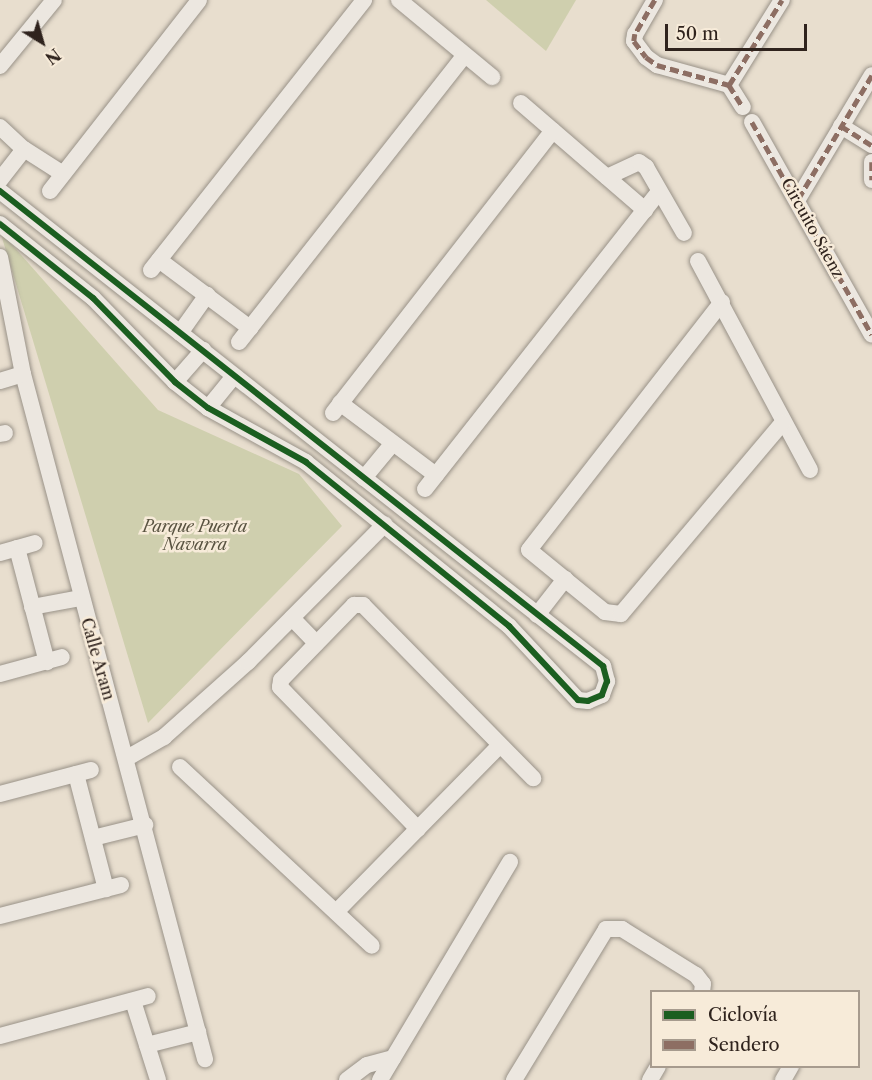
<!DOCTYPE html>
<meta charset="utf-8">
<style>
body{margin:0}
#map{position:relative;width:872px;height:1080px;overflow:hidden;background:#e8dece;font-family:"Libre Caslon Text",serif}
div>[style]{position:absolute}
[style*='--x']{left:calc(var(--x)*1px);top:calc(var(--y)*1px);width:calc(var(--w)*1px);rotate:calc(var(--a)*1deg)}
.green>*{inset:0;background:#cfcfae}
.roads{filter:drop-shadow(0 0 2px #999288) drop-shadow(0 0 2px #999288)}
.minor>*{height:16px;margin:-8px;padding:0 8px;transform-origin:8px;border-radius:8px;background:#ece7e0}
.quiet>*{height:4.5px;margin-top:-2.25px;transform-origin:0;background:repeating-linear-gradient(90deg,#8d6e63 0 9px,transparent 0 13.5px)}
.cycleway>*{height:6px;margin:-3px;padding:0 3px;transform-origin:3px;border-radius:3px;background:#1b5e20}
span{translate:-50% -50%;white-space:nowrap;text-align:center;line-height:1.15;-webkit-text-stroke:5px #f7ebd9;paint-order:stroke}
.street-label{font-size:16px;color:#2f231d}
.park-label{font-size:16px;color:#595341;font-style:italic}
.legend{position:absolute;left:650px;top:990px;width:210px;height:78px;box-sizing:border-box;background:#f7ebd9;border:2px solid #a79b8e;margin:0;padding:8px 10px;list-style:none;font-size:18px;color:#2f231d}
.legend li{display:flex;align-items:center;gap:12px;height:30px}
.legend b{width:30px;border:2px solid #a79b8e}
.north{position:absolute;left:12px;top:12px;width:60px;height:60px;-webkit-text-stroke:4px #f7ebd9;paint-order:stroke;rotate:143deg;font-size:16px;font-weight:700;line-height:24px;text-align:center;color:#2f231d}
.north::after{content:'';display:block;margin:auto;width:21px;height:27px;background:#2f231d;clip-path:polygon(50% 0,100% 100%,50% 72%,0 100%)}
.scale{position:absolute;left:665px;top:24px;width:142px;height:27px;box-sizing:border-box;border:3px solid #2f231d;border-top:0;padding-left:8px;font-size:18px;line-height:21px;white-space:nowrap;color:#2f231d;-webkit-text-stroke:4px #f7ebd9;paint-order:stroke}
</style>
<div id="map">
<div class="green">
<i style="clip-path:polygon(486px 0,576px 0,546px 51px)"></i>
<i style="clip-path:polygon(0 231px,158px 410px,299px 474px,342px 526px,148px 723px)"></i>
</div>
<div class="roads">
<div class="minor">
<i style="--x:399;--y:0;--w:121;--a:39.6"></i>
<i style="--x:655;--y:0;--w:39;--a:120"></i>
<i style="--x:635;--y:34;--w:7;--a:98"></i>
<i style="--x:634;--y:41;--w:20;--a:53"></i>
<i style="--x:646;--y:57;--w:14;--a:36"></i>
<i style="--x:657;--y:65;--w:75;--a:15.5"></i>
<i style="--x:729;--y:85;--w:26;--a:58"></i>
<i style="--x:0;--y:66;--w:85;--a:-50.7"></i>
<i style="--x:729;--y:85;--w:100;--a:-58.1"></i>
<i style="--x:521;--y:103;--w:164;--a:40.8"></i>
<i style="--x:752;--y:122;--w:244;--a:60.6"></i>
<i style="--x:841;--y:126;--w:36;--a:32"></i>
<i style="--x:0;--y:127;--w:33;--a:43"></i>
<i style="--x:24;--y:149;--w:46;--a:32.7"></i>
<i style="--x:872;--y:162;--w:18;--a:90"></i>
<i style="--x:607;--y:177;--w:35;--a:-25"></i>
<i style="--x:639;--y:162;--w:9;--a:36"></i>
<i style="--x:646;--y:167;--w:76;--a:60.1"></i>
<i style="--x:0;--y:180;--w:39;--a:-52"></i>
<i style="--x:0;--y:191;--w:768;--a:38.23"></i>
<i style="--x:603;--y:666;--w:16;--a:75"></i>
<i style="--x:607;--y:681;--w:15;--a:110"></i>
<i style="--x:602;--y:695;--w:15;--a:157"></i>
<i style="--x:588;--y:701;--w:10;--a:-174"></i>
<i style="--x:578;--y:700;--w:101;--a:-133"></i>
<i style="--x:509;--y:626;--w:261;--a:-141.1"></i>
<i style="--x:306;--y:462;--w:112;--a:-151.1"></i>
<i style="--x:208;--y:408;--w:42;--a:-141.8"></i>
<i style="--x:175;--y:382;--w:117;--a:-134.3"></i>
<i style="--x:93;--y:298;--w:119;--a:-141.5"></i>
<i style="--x:50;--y:191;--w:242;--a:-52"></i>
<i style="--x:798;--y:199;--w:144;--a:-59.2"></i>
<i style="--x:0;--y:257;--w:119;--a:78.9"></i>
<i style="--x:23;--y:374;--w:709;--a:75.12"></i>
<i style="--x:159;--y:260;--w:114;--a:36.8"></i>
<i style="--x:698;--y:261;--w:237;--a:61.8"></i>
<i style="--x:151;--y:270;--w:344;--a:-51.7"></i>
<i style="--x:722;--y:302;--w:314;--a:127.9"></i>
<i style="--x:529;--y:550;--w:98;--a:39.2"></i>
<i style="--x:605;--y:612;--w:16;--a:7"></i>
<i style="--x:621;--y:614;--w:251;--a:-49.8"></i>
<i style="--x:180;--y:333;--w:47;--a:-54.6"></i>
<i style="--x:239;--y:342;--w:365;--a:-51.8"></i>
<i style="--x:0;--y:381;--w:24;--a:-17"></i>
<i style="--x:175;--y:382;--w:43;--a:-48.8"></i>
<i style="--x:340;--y:403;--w:120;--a:36.9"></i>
<i style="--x:208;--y:408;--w:41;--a:-50.9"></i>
<i style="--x:333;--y:413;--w:358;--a:-52.1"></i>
<i style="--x:0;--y:434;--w:5;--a:-11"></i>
<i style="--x:364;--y:478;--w:45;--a:-50.4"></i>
<i style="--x:425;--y:489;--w:378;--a:-51.8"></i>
<i style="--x:17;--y:548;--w:118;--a:75.3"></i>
<i style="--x:0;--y:553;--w:36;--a:-16"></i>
<i style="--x:32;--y:607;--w:50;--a:-10.4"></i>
<i style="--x:537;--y:615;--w:46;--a:-52.1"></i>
<i style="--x:292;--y:618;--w:35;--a:46"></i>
<i style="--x:0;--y:674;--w:64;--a:-15.3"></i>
<i style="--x:127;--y:758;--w:43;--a:-29.6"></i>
<i style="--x:164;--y:737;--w:113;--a:-41.8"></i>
<i style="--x:248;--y:662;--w:194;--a:-45.2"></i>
<i style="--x:180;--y:767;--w:262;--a:43"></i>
<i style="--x:76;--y:774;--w:119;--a:75.4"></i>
<i style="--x:0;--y:794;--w:94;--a:-14.8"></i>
<i style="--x:418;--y:829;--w:198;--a:-134.2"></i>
<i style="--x:280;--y:687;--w:7;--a:-82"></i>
<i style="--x:281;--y:680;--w:105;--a:-45.8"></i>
<i style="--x:354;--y:605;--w:9;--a:0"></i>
<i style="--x:363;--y:605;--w:243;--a:45.5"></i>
<i style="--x:93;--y:838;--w:54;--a:-14"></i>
<i style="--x:336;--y:912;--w:234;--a:-45.5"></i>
<i style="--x:0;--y:916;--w:125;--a:-14.4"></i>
<i style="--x:133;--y:1001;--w:83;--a:72.4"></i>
<i style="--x:0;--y:1036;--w:153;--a:-15.1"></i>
<i style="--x:147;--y:1045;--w:53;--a:-14.3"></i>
<i style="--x:347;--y:1080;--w:25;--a:-37"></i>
<i style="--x:367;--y:1065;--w:27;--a:-15"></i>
<i style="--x:380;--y:1080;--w:254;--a:-59.2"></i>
<i style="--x:514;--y:1080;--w:177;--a:-58.6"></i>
<i style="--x:606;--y:929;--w:16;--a:0"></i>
<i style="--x:622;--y:929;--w:87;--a:31.9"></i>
<i style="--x:696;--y:975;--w:11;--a:52"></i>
<i style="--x:703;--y:984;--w:8;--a:97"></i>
<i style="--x:650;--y:1080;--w:16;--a:-60"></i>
<i style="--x:783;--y:1080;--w:16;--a:-60"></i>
</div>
</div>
<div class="quiet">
<i style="--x:655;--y:0;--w:39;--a:120"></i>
<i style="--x:635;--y:34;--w:7;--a:98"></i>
<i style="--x:634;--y:41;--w:20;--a:53"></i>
<i style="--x:646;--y:57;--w:14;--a:36"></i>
<i style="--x:657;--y:65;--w:75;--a:15.5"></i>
<i style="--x:729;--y:85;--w:26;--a:58"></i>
<i style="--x:729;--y:85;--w:100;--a:-58.1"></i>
<i style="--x:752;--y:122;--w:244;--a:60.6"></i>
<i style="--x:841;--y:126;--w:36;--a:32"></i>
<i style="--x:872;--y:162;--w:18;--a:90"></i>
<i style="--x:798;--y:199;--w:144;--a:-59.2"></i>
</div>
<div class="cycleway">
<i style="--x:0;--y:191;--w:768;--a:38.23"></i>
<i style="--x:603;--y:666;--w:16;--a:75"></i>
<i style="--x:607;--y:681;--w:15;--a:110"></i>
<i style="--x:602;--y:695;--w:15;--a:157"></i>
<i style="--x:588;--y:701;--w:10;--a:-174"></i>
<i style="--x:578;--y:700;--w:101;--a:-133"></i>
<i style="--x:509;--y:626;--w:261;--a:-141.1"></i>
<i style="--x:306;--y:462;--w:112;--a:-151.1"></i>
<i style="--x:208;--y:408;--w:42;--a:-141.8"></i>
<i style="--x:175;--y:382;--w:117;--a:-134.3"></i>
<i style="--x:93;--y:298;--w:119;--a:-141.5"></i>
</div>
<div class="street-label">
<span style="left:813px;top:228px;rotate:61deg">Circuito Sáenz</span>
<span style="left:98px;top:659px;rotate:74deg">Calle Aram</span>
</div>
<div class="park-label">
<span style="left:195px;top:535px">Parque Puerta<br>Navarra</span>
</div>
<ul class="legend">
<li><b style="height:8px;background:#1b5e20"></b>Ciclovía</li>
<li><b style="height:8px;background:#8d6e63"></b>Sendero</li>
</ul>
<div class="north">N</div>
<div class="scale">50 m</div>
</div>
